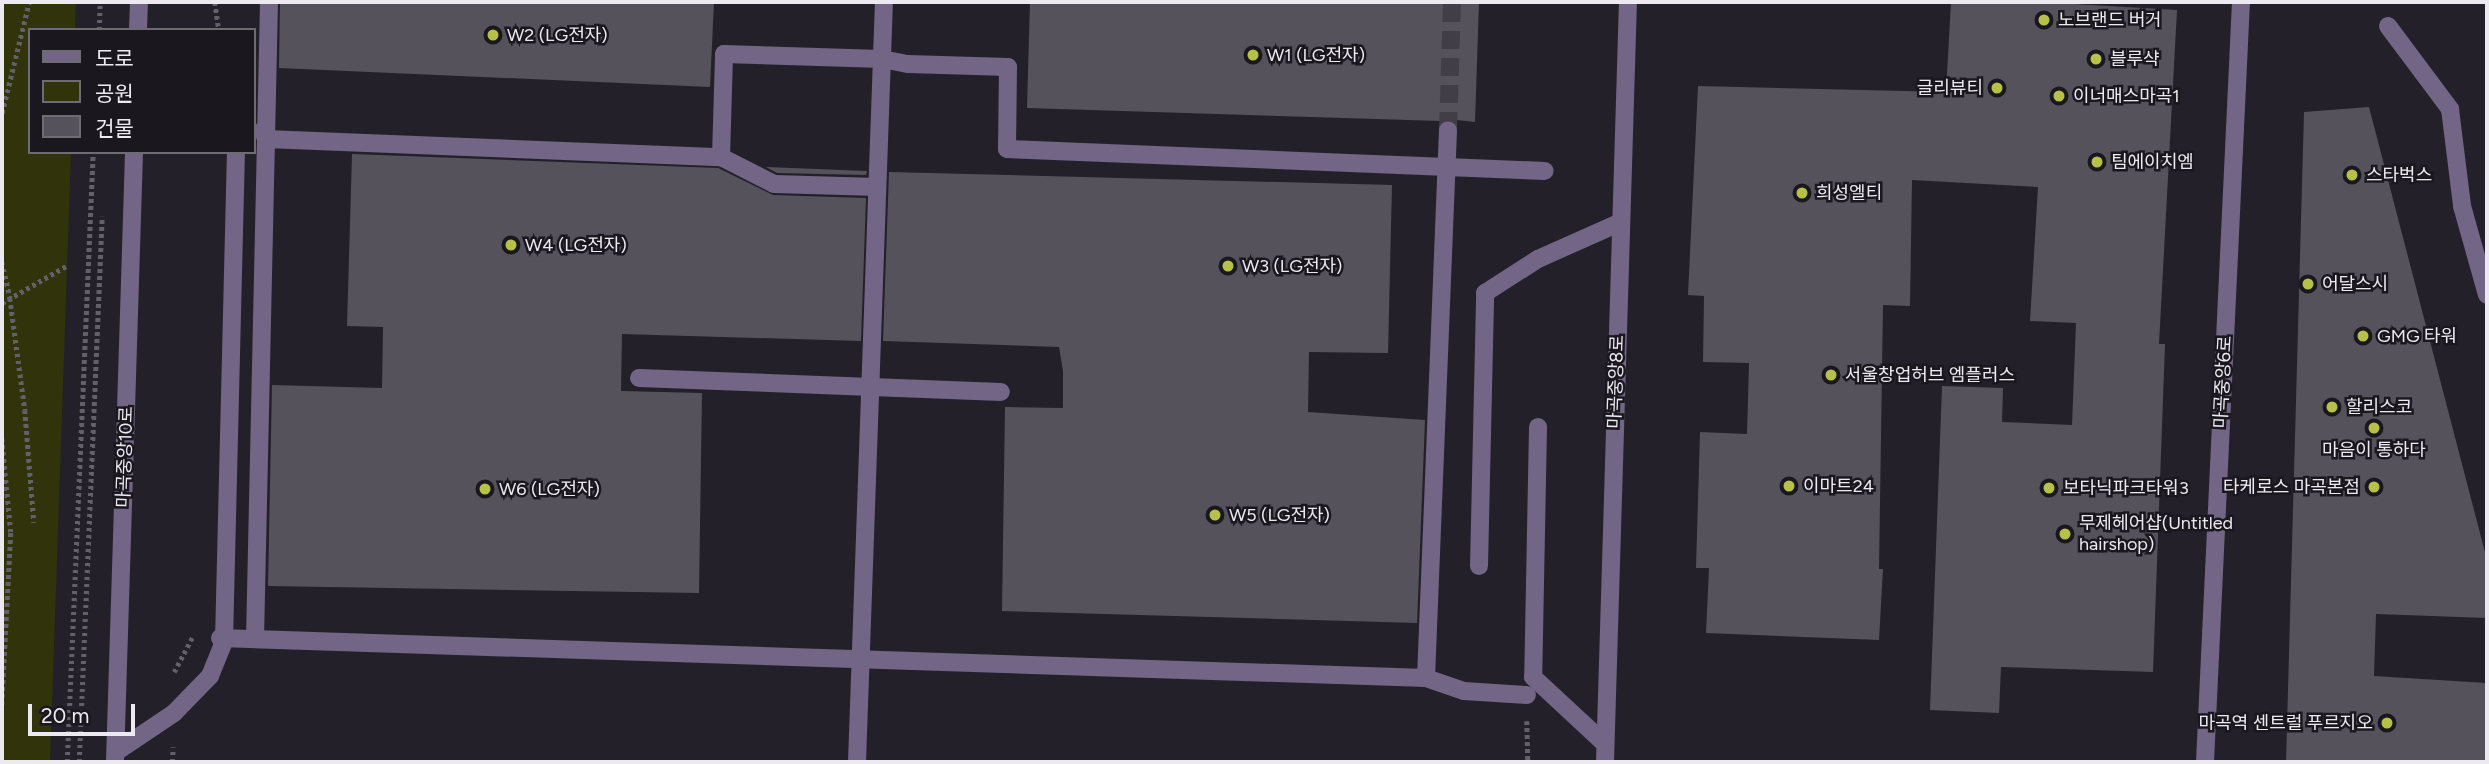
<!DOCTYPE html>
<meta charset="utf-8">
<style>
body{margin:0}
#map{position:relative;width:2489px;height:764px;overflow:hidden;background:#232029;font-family:Figtree,"Noto Sans KR",sans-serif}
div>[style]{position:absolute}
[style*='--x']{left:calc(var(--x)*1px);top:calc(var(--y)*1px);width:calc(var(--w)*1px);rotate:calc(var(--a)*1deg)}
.green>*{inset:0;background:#31340b}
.building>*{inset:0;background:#56525c}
.minor-tunnel>*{height:18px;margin-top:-9px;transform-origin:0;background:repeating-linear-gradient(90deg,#413e47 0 18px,transparent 0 27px)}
.path>*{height:4.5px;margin-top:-2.25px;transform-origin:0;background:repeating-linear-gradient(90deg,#626068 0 3.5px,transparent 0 7px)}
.minor>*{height:18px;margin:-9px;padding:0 9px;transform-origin:9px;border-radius:9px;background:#726585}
.dots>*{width:19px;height:19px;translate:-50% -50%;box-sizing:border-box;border:4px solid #1a171f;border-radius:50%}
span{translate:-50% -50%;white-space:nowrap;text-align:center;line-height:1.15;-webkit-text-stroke:5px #1a171f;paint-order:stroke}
.poi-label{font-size:18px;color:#eceaf0}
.left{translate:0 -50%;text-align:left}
.right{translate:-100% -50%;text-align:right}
.street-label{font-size:18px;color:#eceaf0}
.frame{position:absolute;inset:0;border:4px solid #eceaf0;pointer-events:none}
.legend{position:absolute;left:28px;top:28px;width:228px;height:126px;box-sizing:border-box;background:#1a171f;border:2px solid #6e6b73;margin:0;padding:9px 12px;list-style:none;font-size:21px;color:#eceaf0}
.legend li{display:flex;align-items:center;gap:14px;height:35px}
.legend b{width:35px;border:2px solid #6e6b73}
.scale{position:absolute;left:28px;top:704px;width:107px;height:32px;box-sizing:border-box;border:4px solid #eceaf0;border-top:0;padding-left:9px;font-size:21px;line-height:24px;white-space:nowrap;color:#eceaf0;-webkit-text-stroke:5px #1a171f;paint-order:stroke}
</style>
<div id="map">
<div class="green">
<i style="clip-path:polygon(2px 2px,76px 2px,75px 30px,30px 30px,30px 152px,71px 152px,50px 762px,2px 762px)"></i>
</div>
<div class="building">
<i style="clip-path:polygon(280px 2px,714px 2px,710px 87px,279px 68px)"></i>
<i style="clip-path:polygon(1030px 2px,1479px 2px,1475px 122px,1448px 119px,1441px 121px,1027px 108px)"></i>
<i style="clip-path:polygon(1951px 2px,2040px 2px,2177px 10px,2159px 344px,2165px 344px,2153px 672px,2001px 667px,1999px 713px,1930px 710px,1942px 386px,2003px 388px,2002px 422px,2072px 425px,2076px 323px,2030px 321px,2038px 187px,1912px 180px,1910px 306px,1883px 305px,1879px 569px,1883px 569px,1879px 640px,1706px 633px,1709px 568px,1696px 568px,1700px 432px,1747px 434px,1749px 363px,1703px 362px,1704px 296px,1688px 295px,1698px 86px,1946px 92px)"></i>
<i style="clip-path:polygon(2369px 107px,2487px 560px,2487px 618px,2376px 614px,2374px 676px,2487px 683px,2487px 762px,2286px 762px,2304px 112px)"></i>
<i style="clip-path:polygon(352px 154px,718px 168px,773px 195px,866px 198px,861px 341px,622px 334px,621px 391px,702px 393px,699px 593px,268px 586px,272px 385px,382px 388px,383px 327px,347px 326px)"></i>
<i style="clip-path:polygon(766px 167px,867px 171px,866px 175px,777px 173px)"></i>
<i style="clip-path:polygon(889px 172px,1392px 185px,1388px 353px,1309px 352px,1308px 412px,1425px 420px,1417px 623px,1002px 611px,1005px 407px,1063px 408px,1063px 371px,1059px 347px,883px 341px)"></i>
</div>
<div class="minor-tunnel">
<i style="--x:1448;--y:130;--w:128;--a:-88.2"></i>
</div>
<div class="path">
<i style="--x:215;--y:2;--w:28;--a:82"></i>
<i style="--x:99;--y:30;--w:28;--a:-88"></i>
<i style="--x:2;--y:113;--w:114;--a:-76.3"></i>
<i style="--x:2;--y:262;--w:37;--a:77"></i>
<i style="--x:10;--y:298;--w:113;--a:82.4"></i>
<i style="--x:25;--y:410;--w:113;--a:85.4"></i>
<i style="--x:2;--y:303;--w:74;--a:-30"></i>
<i style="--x:2;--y:438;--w:95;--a:84.6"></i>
<i style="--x:11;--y:533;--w:172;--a:93"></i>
<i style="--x:174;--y:672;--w:41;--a:-62.2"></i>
<i style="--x:1527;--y:721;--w:41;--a:88.6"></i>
<i style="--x:67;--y:762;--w:611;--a:-87.56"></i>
<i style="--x:79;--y:762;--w:546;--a:-87.59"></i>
<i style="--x:172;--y:762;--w:15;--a:-86"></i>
</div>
<div class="minor">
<i style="--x:2388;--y:26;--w:104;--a:53.2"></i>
<i style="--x:2450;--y:109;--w:98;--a:82.9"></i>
<i style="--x:2462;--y:206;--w:92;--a:74.3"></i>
<i style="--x:138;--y:30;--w:28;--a:-88"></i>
<i style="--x:263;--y:130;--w:9;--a:72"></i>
<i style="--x:266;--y:139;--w:455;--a:2.3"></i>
<i style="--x:721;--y:157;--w:103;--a:-88.3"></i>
<i style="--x:724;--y:54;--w:158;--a:1.8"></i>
<i style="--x:882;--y:59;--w:26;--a:11"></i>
<i style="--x:908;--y:64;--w:100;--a:1.7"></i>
<i style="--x:1008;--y:67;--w:82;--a:90.7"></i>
<i style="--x:1007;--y:149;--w:538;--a:2.34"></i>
<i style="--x:721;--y:157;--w:59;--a:27"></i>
<i style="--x:774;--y:184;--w:103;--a:1.7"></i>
<i style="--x:639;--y:378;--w:362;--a:2.2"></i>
<i style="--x:1538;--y:427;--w:250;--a:91.1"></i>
<i style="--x:1533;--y:677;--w:98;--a:42.9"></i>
<i style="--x:1479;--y:566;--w:273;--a:-88.7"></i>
<i style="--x:1485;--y:293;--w:63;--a:-32.7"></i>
<i style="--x:1538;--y:259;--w:91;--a:-24"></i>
<i style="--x:220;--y:638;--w:1207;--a:1.9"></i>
<i style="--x:1426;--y:678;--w:40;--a:18.9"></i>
<i style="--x:1464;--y:691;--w:63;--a:3.6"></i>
<i style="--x:255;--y:639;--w:637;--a:-88.74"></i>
<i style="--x:1426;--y:678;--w:548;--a:-87.7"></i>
<i style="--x:116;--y:752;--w:70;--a:-33.9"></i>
<i style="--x:174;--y:713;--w:52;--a:-45.8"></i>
<i style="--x:210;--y:676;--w:38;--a:-68"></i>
<i style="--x:224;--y:641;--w:489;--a:-88.6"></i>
<i style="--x:115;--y:761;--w:609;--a:-88.21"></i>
<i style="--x:857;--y:762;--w:760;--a:-87.97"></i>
<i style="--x:1605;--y:762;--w:760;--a:-88.27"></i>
<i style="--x:2205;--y:762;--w:761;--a:-87.29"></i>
</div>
<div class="dots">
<i style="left:2044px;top:20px;background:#b7c148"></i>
<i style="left:493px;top:35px;background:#b7c148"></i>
<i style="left:1253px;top:55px;background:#b7c148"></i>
<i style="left:2096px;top:59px;background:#b7c148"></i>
<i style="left:1997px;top:88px;background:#b7c148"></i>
<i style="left:2059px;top:96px;background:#b7c148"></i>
<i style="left:2097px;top:162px;background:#b7c148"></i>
<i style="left:2352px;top:175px;background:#b7c148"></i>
<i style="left:1802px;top:193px;background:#b7c148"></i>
<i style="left:511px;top:245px;background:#b7c148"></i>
<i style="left:1228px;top:266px;background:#b7c148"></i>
<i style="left:2308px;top:284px;background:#b7c148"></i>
<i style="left:2363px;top:336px;background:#b7c148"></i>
<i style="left:1831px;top:375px;background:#b7c148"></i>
<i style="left:2332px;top:407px;background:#b7c148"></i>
<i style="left:2374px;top:428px;background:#b7c148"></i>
<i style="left:1789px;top:486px;background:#b7c148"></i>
<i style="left:2374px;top:487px;background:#b7c148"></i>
<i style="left:2049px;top:488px;background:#b7c148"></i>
<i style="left:485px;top:489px;background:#b7c148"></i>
<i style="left:1215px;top:515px;background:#b7c148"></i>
<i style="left:2065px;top:534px;background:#b7c148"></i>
<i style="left:2387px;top:723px;background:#b7c148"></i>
</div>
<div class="poi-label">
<span class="left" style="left:2058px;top:20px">노브랜드 버거</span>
<span class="left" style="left:507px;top:35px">W2 (LG전자)</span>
<span class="left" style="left:1267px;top:55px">W1 (LG전자)</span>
<span class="left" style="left:2110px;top:59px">블루샥</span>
<span class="right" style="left:1983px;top:88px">글리뷰티</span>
<span class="left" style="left:2073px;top:96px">이너매스마곡1</span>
<span class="left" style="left:2111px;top:162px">팀에이치엠</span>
<span class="left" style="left:2366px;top:175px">스타벅스</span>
<span class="left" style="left:1816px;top:193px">희성엘티</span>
<span class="left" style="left:525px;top:245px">W4 (LG전자)</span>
<span class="left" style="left:1242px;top:266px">W3 (LG전자)</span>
<span class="left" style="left:2322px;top:284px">어달스시</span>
<span class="left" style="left:2377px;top:336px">GMG 타워</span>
<span class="left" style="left:1845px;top:375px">서울창업허브 엠플러스</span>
<span class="left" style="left:2346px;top:407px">할리스코</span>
<span style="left:2374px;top:450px">마음이 통하다</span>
<span class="left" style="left:1803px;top:486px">이마트24</span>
<span class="right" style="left:2360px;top:487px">타케로스 마곡본점</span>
<span class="left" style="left:2063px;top:488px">보타닉파크타워3</span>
<span class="left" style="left:499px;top:489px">W6 (LG전자)</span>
<span class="left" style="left:1229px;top:515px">W5 (LG전자)</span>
<span class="left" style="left:2079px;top:534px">무제헤어샵(Untitled<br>hairshop)</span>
<span class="right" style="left:2373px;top:723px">마곡역 센트럴 푸르지오</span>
</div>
<div class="street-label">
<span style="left:1616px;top:382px;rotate:-88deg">마곡중앙8로</span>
<span style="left:2223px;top:382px;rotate:-87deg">마곡중앙6로</span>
<span style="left:125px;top:457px;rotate:-88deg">마곡중앙10로</span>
</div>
<div class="frame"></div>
<ul class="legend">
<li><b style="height:9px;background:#726585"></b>도로</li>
<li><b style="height:19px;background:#31340b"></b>공원</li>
<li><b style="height:19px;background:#56525c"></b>건물</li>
</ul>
<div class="scale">20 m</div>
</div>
